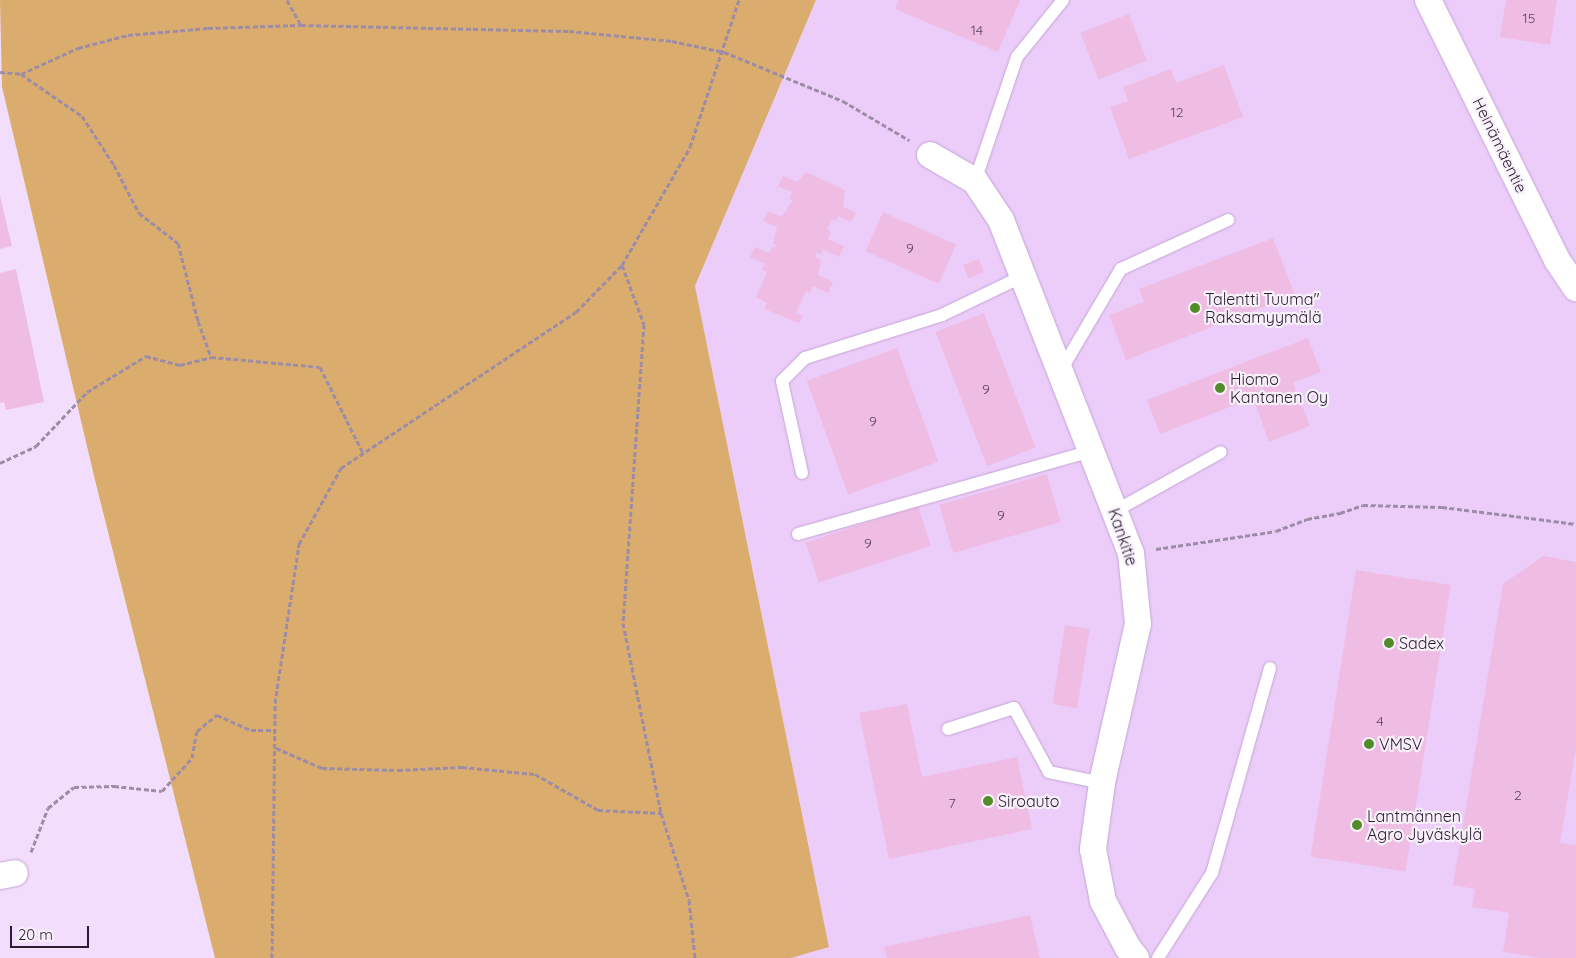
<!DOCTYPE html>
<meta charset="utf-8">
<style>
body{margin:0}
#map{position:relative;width:1576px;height:958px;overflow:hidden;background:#f2defc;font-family:Quicksand,sans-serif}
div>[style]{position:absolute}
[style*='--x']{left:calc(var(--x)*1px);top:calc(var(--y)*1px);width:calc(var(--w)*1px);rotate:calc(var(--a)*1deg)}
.built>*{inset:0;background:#eccdfa}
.green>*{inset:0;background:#daad6f}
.building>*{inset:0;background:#efbce3;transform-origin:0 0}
.path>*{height:3px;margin-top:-1.5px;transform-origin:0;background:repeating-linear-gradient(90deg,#9d8ca5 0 5px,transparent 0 7.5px)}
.roads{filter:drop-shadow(0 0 1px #c5a4d4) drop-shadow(0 0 1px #c5a4d4)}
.service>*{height:12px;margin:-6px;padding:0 6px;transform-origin:6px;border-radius:6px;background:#fff}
.minor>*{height:26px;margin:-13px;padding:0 13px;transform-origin:13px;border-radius:13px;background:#fff}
.dots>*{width:14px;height:14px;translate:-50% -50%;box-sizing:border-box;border:2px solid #f8f1fb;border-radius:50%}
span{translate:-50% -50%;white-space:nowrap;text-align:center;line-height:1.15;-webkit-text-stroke:4.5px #f8f1fb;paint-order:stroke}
.number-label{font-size:14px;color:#5b455d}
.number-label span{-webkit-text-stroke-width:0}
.street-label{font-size:16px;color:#2a1d30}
.poi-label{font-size:16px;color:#2a1d30}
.left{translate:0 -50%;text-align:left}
.scale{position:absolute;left:10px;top:926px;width:79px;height:22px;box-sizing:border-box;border:2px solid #2a1d30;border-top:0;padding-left:6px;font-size:15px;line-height:18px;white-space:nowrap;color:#2a1d30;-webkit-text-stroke:4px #f8f1fb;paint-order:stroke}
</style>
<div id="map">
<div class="built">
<i style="clip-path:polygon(816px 0,1576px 0,1576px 958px,792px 958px,829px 946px,695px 286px)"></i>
</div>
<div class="green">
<i style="clip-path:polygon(0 0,816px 0,695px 286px,829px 947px,791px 958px,215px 958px,95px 480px,2px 87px)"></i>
</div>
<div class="building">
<i style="clip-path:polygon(899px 0,1020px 0,998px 52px,895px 9px)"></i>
<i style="clip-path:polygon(1506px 0,1557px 0,1550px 45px,1500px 37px)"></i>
<i style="left:1129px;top:14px;width:50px;height:52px;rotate:69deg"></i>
<i style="clip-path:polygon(1224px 65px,1243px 117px,1129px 159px,1110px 107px,1128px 101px,1123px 87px,1171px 69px,1176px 83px)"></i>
<i style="clip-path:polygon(806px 172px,845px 190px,843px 207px,856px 213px,851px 222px,838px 216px,836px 221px,832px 219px,827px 230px,831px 232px,828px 239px,844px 246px,839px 257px,823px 249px,821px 255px,816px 252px,815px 257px,821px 259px,818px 275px,833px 282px,828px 293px,813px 286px,810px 293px,806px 291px,796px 313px,803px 316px,799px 323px,764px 309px,767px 303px,756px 297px,767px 272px,762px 270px,765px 264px,750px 257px,755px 247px,769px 253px,773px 246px,778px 248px,773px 243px,777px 227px,763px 221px,768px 211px,782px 217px,793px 200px,789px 199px,792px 192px,778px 186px,783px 176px,797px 182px)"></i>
<i style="clip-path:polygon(0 196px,12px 246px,0 249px)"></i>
<i style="left:883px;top:212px;width:80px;height:43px;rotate:24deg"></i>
<i style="clip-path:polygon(1273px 238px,1295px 295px,1126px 360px,1109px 315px,1144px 302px,1139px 289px)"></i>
<i style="left:979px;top:259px;width:14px;height:17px;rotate:69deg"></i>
<i style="clip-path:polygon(16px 269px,44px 402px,6px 410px,4px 402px,0 403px,0 273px)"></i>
<i style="left:984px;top:313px;width:144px;height:52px;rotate:69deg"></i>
<i style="clip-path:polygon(1308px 338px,1321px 372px,1293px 383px,1310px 426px,1269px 442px,1253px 398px,1160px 434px,1147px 400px)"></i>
<i style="left:897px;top:348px;width:121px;height:96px;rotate:70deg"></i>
<i style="left:1047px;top:474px;width:50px;height:112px;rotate:74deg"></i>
<i style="left:918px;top:506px;width:42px;height:118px;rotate:72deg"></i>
<i style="clip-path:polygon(1543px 556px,1576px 562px,1576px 748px,1560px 843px,1576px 845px,1576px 958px,1541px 958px,1503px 952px,1509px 913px,1472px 907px,1475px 889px,1453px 885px,1503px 584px)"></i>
<i style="left:1356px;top:570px;width:96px;height:290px;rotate:9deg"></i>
<i style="left:1065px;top:625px;width:25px;height:80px;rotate:9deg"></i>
<i style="clip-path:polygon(907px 704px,922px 777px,1017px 757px,1032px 829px,889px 859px,859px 713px)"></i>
<i style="clip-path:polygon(1030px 915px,1040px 958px,887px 958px,884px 947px)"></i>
</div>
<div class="path">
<i style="--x:287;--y:0;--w:29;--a:61"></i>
<i style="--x:0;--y:72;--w:21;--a:5"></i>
<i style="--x:21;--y:74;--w:74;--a:34.5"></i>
<i style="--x:82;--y:116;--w:59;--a:56.9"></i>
<i style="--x:114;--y:165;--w:54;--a:62.5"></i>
<i style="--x:139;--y:213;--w:49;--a:37.6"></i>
<i style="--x:178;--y:243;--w:81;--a:75.6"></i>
<i style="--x:198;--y:321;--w:38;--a:70"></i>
<i style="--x:211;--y:357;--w:109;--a:5.2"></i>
<i style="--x:320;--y:367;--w:96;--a:63.4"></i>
<i style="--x:21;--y:74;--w:63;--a:-24.5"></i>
<i style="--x:78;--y:48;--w:52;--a:-14.6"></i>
<i style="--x:128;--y:35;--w:80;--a:-5"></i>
<i style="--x:208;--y:28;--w:93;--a:-1.8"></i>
<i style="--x:301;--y:25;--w:268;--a:1.3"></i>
<i style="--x:569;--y:31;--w:103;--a:5.5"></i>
<i style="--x:672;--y:41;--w:53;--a:11.9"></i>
<i style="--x:724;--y:52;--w:129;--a:22.4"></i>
<i style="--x:843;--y:101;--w:77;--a:30.6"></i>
<i style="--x:622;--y:265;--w:63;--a:69.6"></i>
<i style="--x:644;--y:324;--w:300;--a:94"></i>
<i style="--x:623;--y:623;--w:194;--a:78.7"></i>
<i style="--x:661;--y:813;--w:91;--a:72.2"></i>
<i style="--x:689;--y:900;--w:58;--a:84.1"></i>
<i style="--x:0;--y:463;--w:40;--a:-25"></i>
<i style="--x:36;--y:446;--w:74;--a:-46.6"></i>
<i style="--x:87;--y:392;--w:69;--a:-31.4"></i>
<i style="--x:146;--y:356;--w:35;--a:15"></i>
<i style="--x:180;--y:365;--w:32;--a:-14"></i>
<i style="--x:1156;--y:549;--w:121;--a:-8.5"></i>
<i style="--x:1276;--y:531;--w:33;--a:-21"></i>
<i style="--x:1307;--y:519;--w:34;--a:-10"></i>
<i style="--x:1340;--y:513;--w:24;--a:-19"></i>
<i style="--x:1363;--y:505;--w:79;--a:1.5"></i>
<i style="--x:1442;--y:507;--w:135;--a:7.2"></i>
<i style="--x:276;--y:748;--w:50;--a:23.5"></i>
<i style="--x:322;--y:768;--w:76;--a:1.5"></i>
<i style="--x:398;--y:770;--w:64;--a:-2.7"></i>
<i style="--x:462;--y:767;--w:73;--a:5.5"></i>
<i style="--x:535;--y:774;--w:73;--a:29.7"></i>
<i style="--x:598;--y:810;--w:63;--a:2.7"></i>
<i style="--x:31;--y:852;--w:47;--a:-68.9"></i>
<i style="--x:48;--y:808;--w:33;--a:-39"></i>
<i style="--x:74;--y:787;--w:40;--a:-1.4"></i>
<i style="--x:114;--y:786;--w:48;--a:5.9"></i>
<i style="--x:162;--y:791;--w:45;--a:-47.7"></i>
<i style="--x:192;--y:758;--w:27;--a:-80"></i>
<i style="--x:197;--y:731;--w:26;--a:-39"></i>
<i style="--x:217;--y:715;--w:37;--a:24"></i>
<i style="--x:251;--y:730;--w:24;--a:0"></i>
<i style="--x:272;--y:958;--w:255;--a:-89.3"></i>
<i style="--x:275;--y:703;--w:161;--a:-81.4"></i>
<i style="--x:299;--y:544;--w:87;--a:-61.1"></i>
<i style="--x:341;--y:468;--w:282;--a:-33.6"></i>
<i style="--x:576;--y:312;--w:66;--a:-45.6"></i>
<i style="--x:622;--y:265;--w:136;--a:-60"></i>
<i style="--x:690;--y:147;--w:155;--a:-71.6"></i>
</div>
<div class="roads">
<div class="service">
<i style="--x:975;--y:181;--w:131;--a:-71.3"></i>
<i style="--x:1017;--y:57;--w:73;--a:-51.1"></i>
<i style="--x:1060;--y:372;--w:120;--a:-59.4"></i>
<i style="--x:1121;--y:269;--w:118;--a:-24.6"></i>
<i style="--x:802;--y:473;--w:94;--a:-102.3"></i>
<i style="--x:782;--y:381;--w:33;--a:-45"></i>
<i style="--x:805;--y:358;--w:144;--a:-17.4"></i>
<i style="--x:942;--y:315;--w:90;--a:-25.7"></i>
<i style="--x:1115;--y:511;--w:121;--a:-29.1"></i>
<i style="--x:798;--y:534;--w:305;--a:-15.8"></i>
<i style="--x:948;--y:729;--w:69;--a:-17.7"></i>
<i style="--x:1014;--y:708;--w:73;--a:61.3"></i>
<i style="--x:1049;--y:772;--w:54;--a:11.7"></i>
<i style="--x:1158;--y:958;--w:101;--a:-57.6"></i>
<i style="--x:1212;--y:873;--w:213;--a:-74.2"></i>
</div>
<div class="minor">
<i style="--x:1428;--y:0;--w:290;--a:63.6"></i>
<i style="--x:1557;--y:260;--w:34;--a:56"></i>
<i style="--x:930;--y:155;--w:52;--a:30"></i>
<i style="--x:975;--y:181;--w:47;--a:56.3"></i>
<i style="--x:1001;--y:220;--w:357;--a:68.7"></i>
<i style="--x:1131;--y:553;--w:71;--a:84.4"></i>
<i style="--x:1138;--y:624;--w:163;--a:102.8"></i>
<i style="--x:1102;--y:783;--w:67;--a:97.8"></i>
<i style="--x:1093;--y:849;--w:53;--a:79.1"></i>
<i style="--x:1103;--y:901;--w:53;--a:62"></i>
<i style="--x:1128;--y:948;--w:13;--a:51"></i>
<i style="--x:0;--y:876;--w:15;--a:-11"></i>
</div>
</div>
<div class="dots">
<i style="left:1195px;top:308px;background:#528c29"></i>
<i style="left:1220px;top:388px;background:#528c29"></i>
<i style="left:1389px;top:643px;background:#528c29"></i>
<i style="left:1369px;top:744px;background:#528c29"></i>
<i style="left:988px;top:801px;background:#528c29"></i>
<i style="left:1357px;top:825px;background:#528c29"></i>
</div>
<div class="number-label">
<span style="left:1529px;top:18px">15</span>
<span style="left:977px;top:30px">14</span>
<span style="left:1177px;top:112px">12</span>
<span style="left:910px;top:248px">9</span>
<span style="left:986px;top:389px">9</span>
<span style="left:873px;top:421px">9</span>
<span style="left:1001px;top:515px">9</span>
<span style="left:868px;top:543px">9</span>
<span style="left:1380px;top:721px">4</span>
<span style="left:1518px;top:795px">2</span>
<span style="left:952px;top:803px">7</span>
</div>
<div class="street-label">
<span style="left:1500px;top:145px;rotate:64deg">Heinämäentie</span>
<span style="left:1123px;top:537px;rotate:71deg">Kankitie</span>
</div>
<div class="poi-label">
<span class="left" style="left:1205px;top:308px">Talentti Tuuma"<br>Raksamyymälä</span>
<span class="left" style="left:1230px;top:388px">Hiomo<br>Kantanen Oy</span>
<span class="left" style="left:1399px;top:643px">Sadex</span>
<span class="left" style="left:1379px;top:744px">VMSV</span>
<span class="left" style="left:998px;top:801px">Siroauto</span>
<span class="left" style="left:1367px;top:825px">Lantmännen<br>Agro Jyväskylä</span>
</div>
<div class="scale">20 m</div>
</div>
